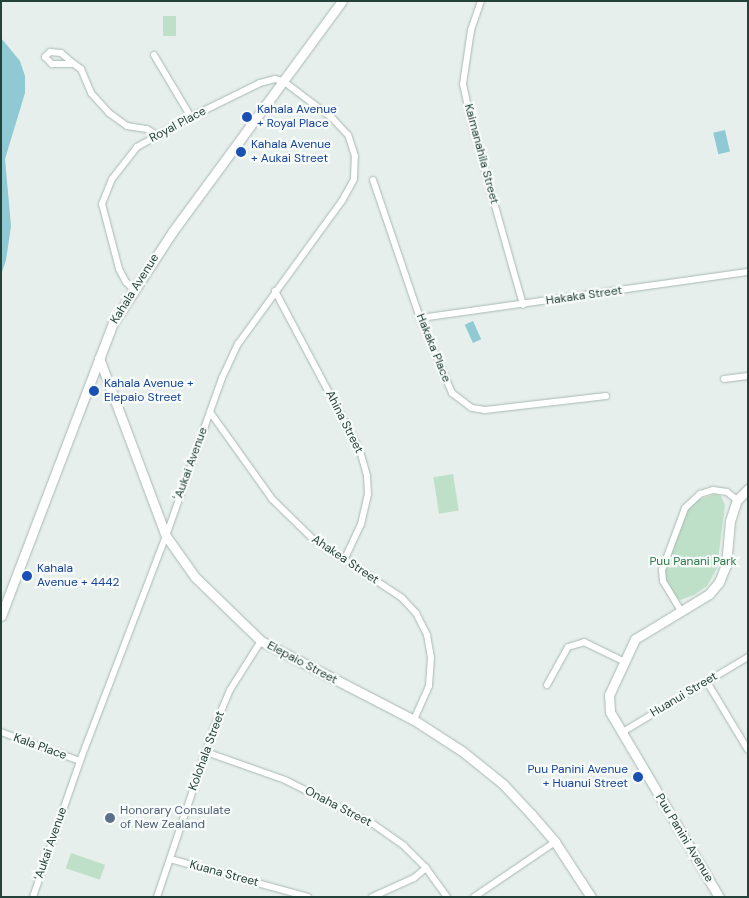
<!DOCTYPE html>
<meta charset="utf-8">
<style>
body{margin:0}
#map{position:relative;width:749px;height:898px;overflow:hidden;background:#e6efeb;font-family:"DM Sans",sans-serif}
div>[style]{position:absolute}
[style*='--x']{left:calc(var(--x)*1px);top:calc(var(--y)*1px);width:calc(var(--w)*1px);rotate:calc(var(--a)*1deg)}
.green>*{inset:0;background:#bfe0c8;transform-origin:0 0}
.water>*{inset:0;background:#8ec9d4;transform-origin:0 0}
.roads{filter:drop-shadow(0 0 1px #a8b8b2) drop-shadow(0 0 1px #a8b8b2)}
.street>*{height:6px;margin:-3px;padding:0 3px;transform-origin:3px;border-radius:3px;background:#fff}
.secondary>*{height:9px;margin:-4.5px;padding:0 4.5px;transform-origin:4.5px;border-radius:4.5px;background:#fff}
.dots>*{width:14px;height:14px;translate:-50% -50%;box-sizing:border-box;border:2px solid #f7fbf9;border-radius:50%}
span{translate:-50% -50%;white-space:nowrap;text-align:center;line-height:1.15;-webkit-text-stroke:4.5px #f7fbf9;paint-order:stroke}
.transit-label{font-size:12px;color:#164399}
.left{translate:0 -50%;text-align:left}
.right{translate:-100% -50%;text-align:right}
.street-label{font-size:12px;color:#24423a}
.park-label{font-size:12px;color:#2d7a4b}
.service-label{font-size:12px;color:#4e5e75}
.frame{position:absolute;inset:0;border:2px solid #24423a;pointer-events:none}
</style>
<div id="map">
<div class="green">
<i style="left:163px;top:16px;width:13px;height:20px"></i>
<i style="left:453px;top:474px;width:37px;height:20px;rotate:81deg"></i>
<i style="clip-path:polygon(715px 494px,721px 496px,725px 505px,717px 568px,707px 586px,694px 595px,680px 600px,676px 597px,666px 580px,664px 571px,667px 563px,689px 508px,698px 500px)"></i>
<i style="left:71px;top:853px;width:36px;height:16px;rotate:19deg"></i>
</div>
<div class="water">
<i style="clip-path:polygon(1px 38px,20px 61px,25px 76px,25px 93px,5px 159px,11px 226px,6px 260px,1px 275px)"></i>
<i style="left:725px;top:130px;width:22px;height:12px;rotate:77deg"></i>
<i style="left:473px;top:321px;width:20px;height:9px;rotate:66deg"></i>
</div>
<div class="roads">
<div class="street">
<i style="--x:481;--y:1;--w:31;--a:109"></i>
<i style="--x:471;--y:30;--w:55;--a:98.4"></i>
<i style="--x:463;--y:84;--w:38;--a:78"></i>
<i style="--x:471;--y:121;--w:191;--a:74.2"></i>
<i style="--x:154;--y:55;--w:72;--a:59.2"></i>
<i style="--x:74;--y:64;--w:17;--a:-140"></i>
<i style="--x:61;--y:53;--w:11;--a:-175"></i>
<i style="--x:50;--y:52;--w:7;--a:135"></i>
<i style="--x:45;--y:57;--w:10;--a:45"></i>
<i style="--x:52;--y:64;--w:22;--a:0"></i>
<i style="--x:74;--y:64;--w:9;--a:36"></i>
<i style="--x:81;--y:69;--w:26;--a:67"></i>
<i style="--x:91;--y:93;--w:27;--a:48"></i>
<i style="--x:109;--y:113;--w:22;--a:36"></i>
<i style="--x:127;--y:126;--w:20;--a:9"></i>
<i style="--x:147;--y:129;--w:12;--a:31"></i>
<i style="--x:373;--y:180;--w:146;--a:71.2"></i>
<i style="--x:420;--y:318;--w:82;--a:66.9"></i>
<i style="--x:452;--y:393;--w:25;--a:37"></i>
<i style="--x:472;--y:408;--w:13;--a:9"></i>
<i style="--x:485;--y:410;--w:122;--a:-6.6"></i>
<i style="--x:275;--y:291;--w:181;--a:62"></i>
<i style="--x:360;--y:451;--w:26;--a:74"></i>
<i style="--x:367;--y:476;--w:18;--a:87"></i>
<i style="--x:368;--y:494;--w:31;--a:103"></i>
<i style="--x:361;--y:524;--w:40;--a:115"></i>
<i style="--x:420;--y:318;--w:331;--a:-8"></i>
<i style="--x:724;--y:379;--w:24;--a:-7"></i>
<i style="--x:210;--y:412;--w:107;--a:54.5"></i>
<i style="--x:272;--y:499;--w:57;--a:44.3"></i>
<i style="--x:313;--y:539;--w:107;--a:33.5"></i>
<i style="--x:402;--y:598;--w:21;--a:47"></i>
<i style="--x:416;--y:613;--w:25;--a:63"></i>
<i style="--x:427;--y:635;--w:22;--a:80"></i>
<i style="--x:431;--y:657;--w:29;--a:94"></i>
<i style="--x:429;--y:686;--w:37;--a:114"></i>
<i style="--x:681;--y:611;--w:35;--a:-121"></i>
<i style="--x:663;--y:581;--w:11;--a:-95"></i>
<i style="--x:662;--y:570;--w:66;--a:-69.6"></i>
<i style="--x:685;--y:508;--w:21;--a:-43"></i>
<i style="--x:700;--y:494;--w:14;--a:-17"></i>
<i style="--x:713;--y:490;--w:14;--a:8"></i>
<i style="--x:727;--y:492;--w:13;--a:39"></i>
<i style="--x:707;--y:682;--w:79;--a:58.9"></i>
<i style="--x:547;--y:685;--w:43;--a:-61.1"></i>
<i style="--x:568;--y:647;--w:17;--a:-17"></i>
<i style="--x:584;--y:642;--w:43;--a:26"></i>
<i style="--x:1;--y:732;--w:84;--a:20.2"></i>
<i style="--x:621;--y:733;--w:148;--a:-30.9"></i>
<i style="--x:206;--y:752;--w:84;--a:19.5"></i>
<i style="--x:285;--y:780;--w:98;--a:26.6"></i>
<i style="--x:373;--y:824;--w:38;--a:35"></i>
<i style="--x:404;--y:846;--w:31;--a:45"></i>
<i style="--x:426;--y:868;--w:36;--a:54"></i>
<i style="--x:170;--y:859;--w:143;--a:15.4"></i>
<i style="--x:33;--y:897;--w:144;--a:-70.9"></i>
<i style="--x:80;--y:761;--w:241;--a:-69.1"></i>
<i style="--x:166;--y:536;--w:168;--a:-70.5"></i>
<i style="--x:222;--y:378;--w:38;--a:-65"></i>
<i style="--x:238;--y:344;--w:177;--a:-54"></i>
<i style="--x:342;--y:201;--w:25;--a:-61"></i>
<i style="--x:354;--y:179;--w:23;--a:-88"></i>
<i style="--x:355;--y:156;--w:22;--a:-108"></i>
<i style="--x:348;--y:135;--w:23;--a:-133"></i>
<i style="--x:332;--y:118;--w:61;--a:-142.9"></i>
<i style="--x:283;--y:81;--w:8;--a:-166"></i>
<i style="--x:275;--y:79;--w:16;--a:165"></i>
<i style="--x:260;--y:83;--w:77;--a:153.8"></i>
<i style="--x:191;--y:117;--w:62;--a:150.9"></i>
<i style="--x:137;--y:147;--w:41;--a:128"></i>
<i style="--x:112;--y:179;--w:27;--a:112"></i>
<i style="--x:102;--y:204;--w:67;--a:75.3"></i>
<i style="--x:119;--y:269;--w:15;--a:62"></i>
<i style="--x:126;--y:282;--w:10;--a:45"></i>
<i style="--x:157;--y:897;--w:178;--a:-71.4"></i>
<i style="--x:214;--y:728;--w:41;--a:-67.2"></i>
<i style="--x:230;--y:690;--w:58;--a:-57.7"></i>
<i style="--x:372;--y:897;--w:46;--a:-24.3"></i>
<i style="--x:414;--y:878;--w:16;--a:-40"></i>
<i style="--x:474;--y:897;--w:98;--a:-34.2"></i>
</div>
<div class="secondary">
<i style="--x:99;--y:358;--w:190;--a:69.4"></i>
<i style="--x:166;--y:536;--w:50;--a:54.7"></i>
<i style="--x:195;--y:577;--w:92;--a:44.1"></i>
<i style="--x:261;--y:641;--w:172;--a:27.3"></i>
<i style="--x:414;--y:720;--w:57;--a:32.9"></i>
<i style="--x:462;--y:751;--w:53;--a:38.8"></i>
<i style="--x:503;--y:784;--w:41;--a:47"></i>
<i style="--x:531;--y:814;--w:37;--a:49"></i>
<i style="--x:555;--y:842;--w:66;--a:56.8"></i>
<i style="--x:1;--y:616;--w:314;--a:-69.1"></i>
<i style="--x:113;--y:323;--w:110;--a:-56.9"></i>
<i style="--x:173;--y:231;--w:285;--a:-53.7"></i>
<i style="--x:719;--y:897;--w:215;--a:-120.5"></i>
<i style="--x:610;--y:712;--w:17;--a:-93"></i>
<i style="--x:609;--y:695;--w:62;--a:-65.1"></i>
<i style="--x:635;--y:639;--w:87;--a:-31.3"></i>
<i style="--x:709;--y:594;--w:16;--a:-50"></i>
<i style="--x:719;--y:582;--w:18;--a:-68"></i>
<i style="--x:726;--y:565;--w:44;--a:-84.8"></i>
<i style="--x:730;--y:521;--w:22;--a:-72"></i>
<i style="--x:737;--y:500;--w:16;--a:-45"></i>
</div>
</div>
<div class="dots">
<i style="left:247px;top:117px;background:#1a4fb4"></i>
<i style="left:241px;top:152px;background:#1a4fb4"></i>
<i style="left:94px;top:391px;background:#1a4fb4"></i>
<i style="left:27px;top:576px;background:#1a4fb4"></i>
<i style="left:638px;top:777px;background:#1a4fb4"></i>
<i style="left:110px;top:818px;background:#5c6f8a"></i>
</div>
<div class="transit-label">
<span class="left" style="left:257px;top:117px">Kahala Avenue<br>+ Royal Place</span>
<span class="left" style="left:251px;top:152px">Kahala Avenue<br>+ Aukai Street</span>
<span class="left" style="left:104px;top:391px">Kahala Avenue +<br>Elepaio Street</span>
<span class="left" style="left:37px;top:576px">Kahala<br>Avenue + 4442</span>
<span class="right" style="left:628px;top:777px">Puu Panini Avenue<br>+ Huanui Street</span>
</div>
<div class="street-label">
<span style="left:178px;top:125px;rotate:-28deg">Royal Place</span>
<span style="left:481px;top:154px;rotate:75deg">Kaimanahila Street</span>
<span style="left:135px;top:289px;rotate:-58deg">Kahala Avenue</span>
<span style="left:584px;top:296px;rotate:-8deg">Hakaka Street</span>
<span style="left:433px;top:348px;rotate:68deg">Hakaka Place</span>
<span style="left:344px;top:422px;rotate:63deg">Ahina Street</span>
<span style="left:191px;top:464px;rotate:-70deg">ʻAukai Avenue</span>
<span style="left:345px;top:560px;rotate:34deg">Ahakea Street</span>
<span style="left:302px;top:663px;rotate:28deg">Elepaio Street</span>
<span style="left:684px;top:695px;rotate:-31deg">Huanui Street</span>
<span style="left:40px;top:747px;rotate:20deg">Kala Place</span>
<span style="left:207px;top:751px;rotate:-70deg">Kolohala Street</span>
<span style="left:338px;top:807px;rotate:27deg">Onaha Street</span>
<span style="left:684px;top:838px;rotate:59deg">Puu Panini Avenue</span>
<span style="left:51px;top:844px;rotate:-71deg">ʻAukai Avenue</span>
<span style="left:224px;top:874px;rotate:15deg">Kuana Street</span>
</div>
<div class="park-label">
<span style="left:693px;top:562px">Puu Panani Park</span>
</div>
<div class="service-label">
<span class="left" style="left:120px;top:818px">Honorary Consulate<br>of New Zealand</span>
</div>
<div class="frame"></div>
</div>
